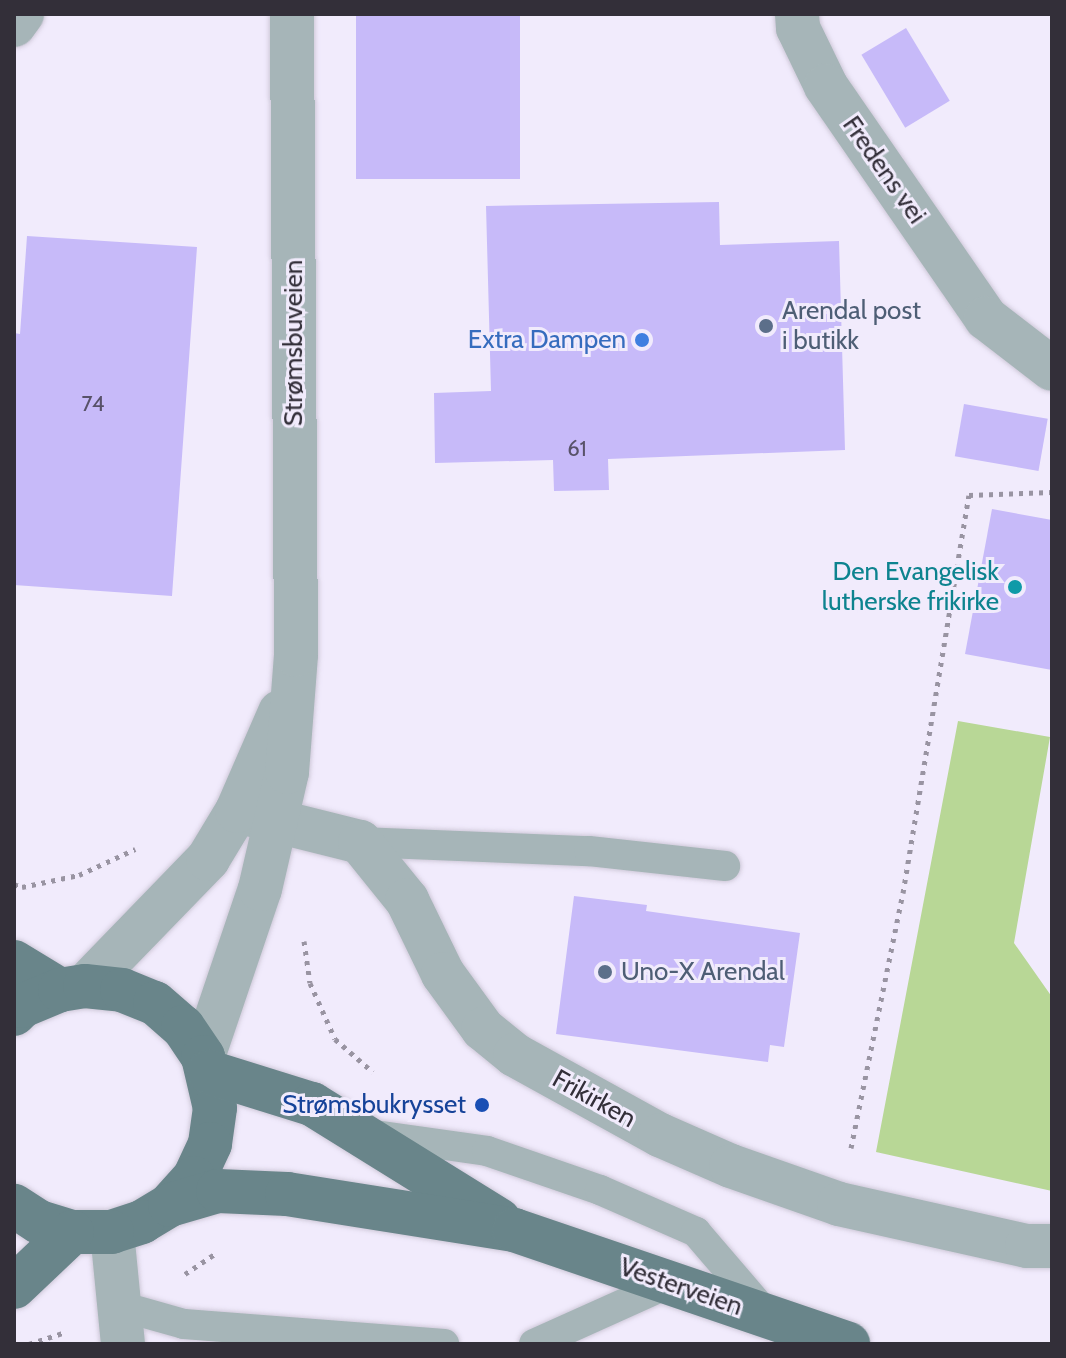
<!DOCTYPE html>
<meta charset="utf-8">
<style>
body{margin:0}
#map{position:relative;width:1066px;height:1358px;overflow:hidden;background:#f1ebfc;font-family:Cabin,sans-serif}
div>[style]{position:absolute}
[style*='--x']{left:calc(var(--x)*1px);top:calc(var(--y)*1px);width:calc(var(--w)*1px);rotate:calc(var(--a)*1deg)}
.green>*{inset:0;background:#b8d796}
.building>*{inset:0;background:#c7baf9;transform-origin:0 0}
.path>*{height:5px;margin-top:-2.5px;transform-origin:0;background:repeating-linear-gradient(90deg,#9994a2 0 4px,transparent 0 10px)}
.roads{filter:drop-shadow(0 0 2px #cfc9d9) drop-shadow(0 0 2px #cfc9d9)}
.service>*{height:30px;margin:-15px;padding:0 15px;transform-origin:15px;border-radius:15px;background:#a6b5b8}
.minor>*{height:44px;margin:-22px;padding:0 22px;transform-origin:22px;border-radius:22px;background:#a6b5b8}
.tertiary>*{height:44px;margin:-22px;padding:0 22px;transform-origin:22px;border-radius:22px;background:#a6b5b8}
.primary>*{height:44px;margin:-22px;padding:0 22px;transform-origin:22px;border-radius:22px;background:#69858a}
.dots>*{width:22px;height:22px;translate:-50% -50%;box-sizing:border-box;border:4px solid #f1ebfc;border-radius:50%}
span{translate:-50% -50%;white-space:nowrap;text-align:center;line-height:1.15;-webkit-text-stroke:6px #f1ebfc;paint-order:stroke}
.number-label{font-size:22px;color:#585269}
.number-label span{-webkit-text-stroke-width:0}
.street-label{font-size:26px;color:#332f39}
.service-label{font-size:26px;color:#4e5e75}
.left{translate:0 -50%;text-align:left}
.shop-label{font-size:26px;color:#366cbe}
.right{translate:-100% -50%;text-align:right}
.culture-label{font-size:26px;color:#0d838f}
.transit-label{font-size:26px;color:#164399}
.frame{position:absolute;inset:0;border:16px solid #332f39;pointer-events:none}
</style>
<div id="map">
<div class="green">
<i style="clip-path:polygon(958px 721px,1050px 737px,1014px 943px,1052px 997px,1052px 1191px,876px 1152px)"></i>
</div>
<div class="building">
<i style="left:356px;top:14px;width:164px;height:165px"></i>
<i style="left:906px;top:28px;width:85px;height:52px;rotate:59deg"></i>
<i style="clip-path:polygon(719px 202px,720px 245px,839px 241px,845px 450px,608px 459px,609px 490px,554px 491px,553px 460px,435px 463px,434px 393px,491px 391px,486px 206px)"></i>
<i style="clip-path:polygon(27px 236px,197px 247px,172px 596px,14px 585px,14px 333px,20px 334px)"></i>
<i style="left:964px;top:404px;width:85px;height:53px;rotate:10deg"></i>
<i style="clip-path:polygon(992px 509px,1052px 520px,1052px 670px,965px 654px)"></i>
<i style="clip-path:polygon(574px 896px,647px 905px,646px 911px,800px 933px,784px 1047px,770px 1045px,768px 1062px,556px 1034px)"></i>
</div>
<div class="path">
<i style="--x:14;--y:884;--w:9;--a:21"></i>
<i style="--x:22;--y:887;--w:58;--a:-11.9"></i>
<i style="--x:79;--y:875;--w:62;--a:-24.9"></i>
<i style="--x:304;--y:941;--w:42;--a:81.9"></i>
<i style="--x:310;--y:983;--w:61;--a:65.9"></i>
<i style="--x:335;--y:1039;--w:50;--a:41"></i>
<i style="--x:851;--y:1148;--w:260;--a:-78.5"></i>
<i style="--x:903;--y:893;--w:403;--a:-80.6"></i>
<i style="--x:969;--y:495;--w:83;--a:-2.1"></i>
<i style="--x:185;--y:1274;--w:37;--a:-34"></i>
<i style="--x:29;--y:1344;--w:39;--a:-18"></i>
</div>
<div class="roads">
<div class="service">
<i style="--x:360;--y:842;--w:229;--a:2.3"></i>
<i style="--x:589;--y:851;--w:137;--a:6.3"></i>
<i style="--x:375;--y:1135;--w:113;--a:8.1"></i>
<i style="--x:487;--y:1151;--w:120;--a:19"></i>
<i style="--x:600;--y:1190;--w:105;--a:23.6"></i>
<i style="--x:696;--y:1232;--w:111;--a:49.4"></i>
<i style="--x:120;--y:1306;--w:66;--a:15.7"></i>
<i style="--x:184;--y:1324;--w:261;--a:4.4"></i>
<i style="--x:534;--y:1344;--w:149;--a:-24.2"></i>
</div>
<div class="minor">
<i style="--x:797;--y:14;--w:14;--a:86"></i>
<i style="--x:798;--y:28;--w:64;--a:64.2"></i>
<i style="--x:826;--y:86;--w:282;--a:55.4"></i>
<i style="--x:986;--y:318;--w:83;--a:37.7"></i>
<i style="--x:14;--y:25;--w:14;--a:-54"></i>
<i style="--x:240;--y:812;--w:124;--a:14"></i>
<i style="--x:360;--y:842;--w:75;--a:51"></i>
<i style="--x:407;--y:900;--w:82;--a:64.1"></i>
<i style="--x:443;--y:974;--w:68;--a:54"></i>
<i style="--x:483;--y:1029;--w:41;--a:39.1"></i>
<i style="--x:515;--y:1055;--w:166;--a:28.9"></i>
<i style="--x:660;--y:1135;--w:77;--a:23.6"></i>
<i style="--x:731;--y:1166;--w:114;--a:19.4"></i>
<i style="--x:839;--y:1204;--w:193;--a:12.6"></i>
<i style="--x:1027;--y:1246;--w:25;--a:0"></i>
<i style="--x:112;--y:1232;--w:113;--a:84.4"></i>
</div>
<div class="tertiary">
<i style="--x:85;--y:986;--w:177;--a:-45.9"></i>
<i style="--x:208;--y:859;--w:56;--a:-58.9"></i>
<i style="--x:237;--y:811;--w:108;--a:-66.5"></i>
<i style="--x:203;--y:1057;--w:177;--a:-71.3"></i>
<i style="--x:260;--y:889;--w:120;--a:-77"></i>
<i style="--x:287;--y:772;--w:117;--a:-85.6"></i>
<i style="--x:296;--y:655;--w:641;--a:-90.36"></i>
</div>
<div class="primary">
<i style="--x:14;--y:962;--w:54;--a:31.3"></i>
<i style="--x:14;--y:1014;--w:11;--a:-45"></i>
<i style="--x:22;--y:1006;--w:41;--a:-22.8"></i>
<i style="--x:60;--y:990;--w:25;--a:-9"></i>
<i style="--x:85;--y:986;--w:37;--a:6"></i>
<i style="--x:122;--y:990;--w:35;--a:22"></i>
<i style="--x:155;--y:1003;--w:37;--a:41"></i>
<i style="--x:183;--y:1027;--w:36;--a:56"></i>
<i style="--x:203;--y:1057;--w:52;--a:76.8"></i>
<i style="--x:215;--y:1108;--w:36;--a:98"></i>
<i style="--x:210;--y:1144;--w:38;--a:115"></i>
<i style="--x:194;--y:1178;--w:36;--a:132"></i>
<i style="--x:170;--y:1205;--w:33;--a:149"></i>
<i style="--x:142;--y:1222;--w:32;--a:162"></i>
<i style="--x:112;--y:1232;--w:40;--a:180"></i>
<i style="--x:72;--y:1232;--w:34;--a:-163"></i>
<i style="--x:39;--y:1222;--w:30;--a:-147"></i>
<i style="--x:209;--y:1072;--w:108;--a:17.3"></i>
<i style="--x:312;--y:1104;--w:220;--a:31.8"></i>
<i style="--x:170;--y:1205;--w:50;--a:-16.3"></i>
<i style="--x:218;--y:1191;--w:69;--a:2.5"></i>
<i style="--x:287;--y:1194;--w:230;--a:9"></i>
<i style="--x:514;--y:1230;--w:353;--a:18.8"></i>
<i style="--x:14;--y:1287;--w:80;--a:-43.5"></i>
</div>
</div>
<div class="dots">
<i style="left:766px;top:326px;background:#5c6f8a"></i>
<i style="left:642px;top:340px;background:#3f7fe0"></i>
<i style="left:1015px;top:587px;background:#0f9aa8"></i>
<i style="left:605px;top:972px;background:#5c6f8a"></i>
<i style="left:482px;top:1105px;background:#1a4fb4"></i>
</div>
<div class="number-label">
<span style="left:93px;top:404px">74</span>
<span style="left:577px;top:449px">61</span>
</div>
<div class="street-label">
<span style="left:884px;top:170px;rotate:55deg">Fredens vei</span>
<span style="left:294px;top:343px;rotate:-90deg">Strømsbuveien</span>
<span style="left:594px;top:1099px;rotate:29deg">Frikirken</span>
<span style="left:681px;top:1287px;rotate:19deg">Vesterveien</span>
</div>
<div class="service-label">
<span class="left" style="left:782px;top:326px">Arendal post<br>i butikk</span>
<span class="left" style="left:621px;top:972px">Uno-X Arendal</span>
</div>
<div class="shop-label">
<span class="right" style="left:626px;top:340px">Extra Dampen</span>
</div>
<div class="culture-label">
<span class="right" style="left:999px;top:587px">Den Evangelisk<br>lutherske frikirke</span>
</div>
<div class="transit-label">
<span class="right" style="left:466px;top:1105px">Strømsbukrysset</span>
</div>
<div class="frame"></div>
</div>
